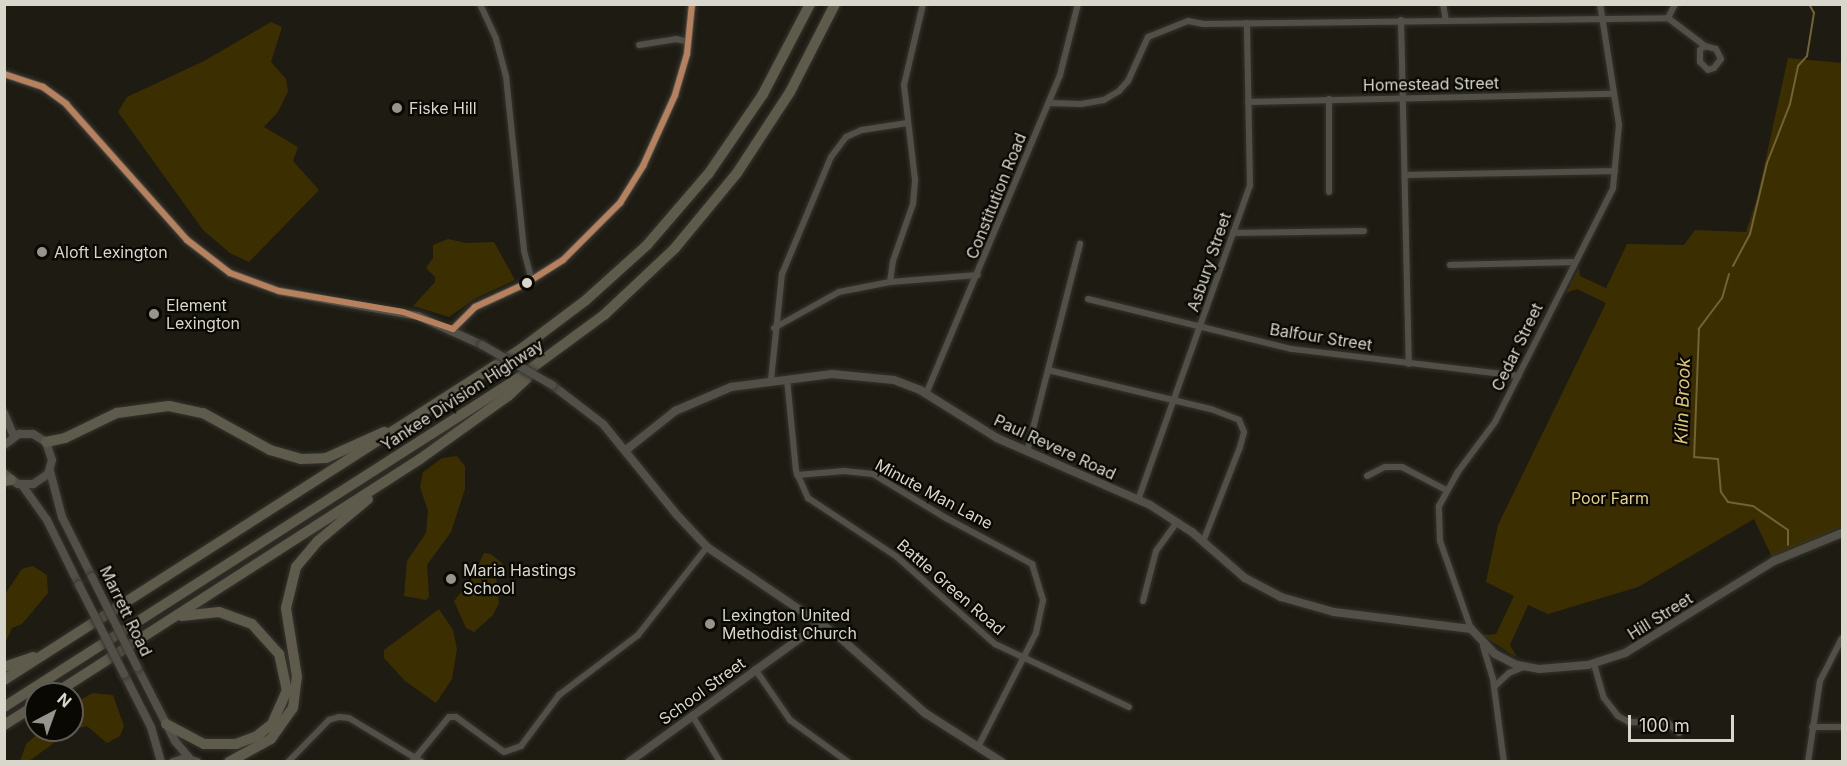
<!DOCTYPE html>
<style>
body{margin:0}
#map{position:relative;width:1847px;height:766px;overflow:hidden;background:#1d1b12;font-family:Inter,sans-serif}
div>[style]{position:absolute}
[style*='--x']{left:calc(var(--x)*1px);top:calc(var(--y)*1px);width:calc(var(--w)*1px);rotate:calc(var(--a)*1deg)}
.green>*{inset:0;background:#3b2f02}
.stream>*{height:2px;margin:-1px;padding:0 1px;transform-origin:1px;border-radius:1px;background:#726336}
.roads{filter:drop-shadow(0 0 2px #35342d) drop-shadow(0 0 2px #35342d)}
.minor>*{height:6px;margin:-3px;padding:0 3px;transform-origin:3px;border-radius:3px;background:#524f48}
.tertiary>*{height:8px;margin:-4px;padding:0 4px;transform-origin:4px;border-radius:4px;background:#524f48}
.secondary>*{height:8px;margin:-4px;padding:0 4px;transform-origin:4px;border-radius:4px;background:#524f48}
.motorway>*{height:10px;margin:-5px;padding:0 5px;transform-origin:5px;border-radius:5px;background:#5e5b4c}
.bridges{filter:drop-shadow(0 0 2px #35342d) drop-shadow(0 0 2px #35342d)}
.secondary-bridge>*{height:8px;margin:-4px;padding:0 4px;transform-origin:4px;border-radius:4px;background:#524f48}
.bus-1>*{height:6px;margin:-3px;padding:0 3px;transform-origin:3px;border-radius:3px;background:#b6815c}
.dots>*{width:16px;height:16px;translate:-50% -50%;box-sizing:border-box;border:3px solid #0a0803;border-radius:50%}
span{translate:-50% -50%;white-space:nowrap;text-align:center;line-height:1.15;-webkit-text-stroke:4.5px #0a0803;paint-order:stroke}
.street-label{font-size:16px;color:#d9d6cc}
.poi-label{font-size:16px;color:#d9d6cc}
.left{translate:0 -50%;text-align:left}
.park-label{font-size:16px;color:#e9d083}
.water-label{font-size:18px;color:#ddc578;font-style:italic}
.frame{position:absolute;inset:0;border:6px solid #d9d6cc;pointer-events:none}
.north{position:absolute;left:24px;top:682px;width:60px;height:60px;box-sizing:border-box;background:#0a0803;border:2px solid #5d5a53;border-radius:50%;rotate:41deg;font-size:16px;font-weight:700;line-height:24px;text-align:center;color:#d9d6cc}
.north::after{content:'';display:block;margin:auto;width:21px;height:27px;background:#97958b;clip-path:polygon(50% 0,100% 100%,50% 72%,0 100%)}
.scale{position:absolute;left:1628px;top:715px;width:106px;height:27px;box-sizing:border-box;border:3px solid #d9d6cc;border-top:0;padding-left:8px;font-size:18px;line-height:21px;white-space:nowrap;color:#d9d6cc;-webkit-text-stroke:4px #0a0803;paint-order:stroke}
</style>
<div id="map">
<div class="green">
<i style="clip-path:polygon(271px 22px,282px 27px,271px 62px,286px 79px,288px 91px,278px 112px,264px 127px,298px 147px,293px 161px,319px 190px,249px 262px,230px 253px,203px 230px,118px 112px,127px 97px,204px 61px)"></i>
<i style="clip-path:polygon(1788px 58px,1842px 63px,1842px 527px,1772px 557px,1754px 519px,1638px 587px,1548px 614px,1528px 605px,1510px 645px,1517px 657px,1511px 654px,1482px 635px,1496px 634px,1514px 596px,1486px 582px,1498px 525px,1606px 303px,1577px 289px,1566px 293px,1579px 267px,1580px 276px,1606px 288px,1627px 244px,1684px 245px,1695px 230px,1746px 232px,1757px 198px)"></i>
<i style="clip-path:polygon(448px 239px,466px 243px,494px 242px,515px 280px,476px 298px,449px 317px,413px 306px,435px 282px,435px 277px,426px 268px,433px 258px,433px 245px)"></i>
<i style="clip-path:polygon(457px 456px,465px 466px,465px 489px,451px 532px,427px 565px,429px 597px,426px 600px,404px 596px,407px 561px,426px 533px,428px 511px,420px 487px,423px 472px,442px 458px)"></i>
<i style="clip-path:polygon(484px 553px,491px 554px,504px 565px,496px 576px,499px 603px,493px 615px,474px 632px,466px 628px,454px 601px,473px 577px)"></i>
<i style="clip-path:polygon(33px 566px,47px 575px,48px 593px,22px 624px,12px 628px,5px 643px,5px 594px,22px 569px)"></i>
<i style="clip-path:polygon(439px 609px,453px 630px,457px 649px,452px 679px,436px 703px,405px 681px,384px 658px,384px 650px)"></i>
<i style="clip-path:polygon(93px 693px,113px 695px,124px 726px,120px 736px,107px 743px,87px 726px,72px 730px,72px 704px)"></i>
<i style="clip-path:polygon(42px 730px,72px 730px,29px 761px,20px 761px,26px 744px)"></i>
</div>
<div class="stream">
<i style="--x:1733;--y:266;--w:36;--a:-62"></i>
<i style="--x:1750;--y:234;--w:73;--a:-76.5"></i>
<i style="--x:1767;--y:163;--w:63;--a:-68.7"></i>
<i style="--x:1790;--y:104;--w:39;--a:-78"></i>
<i style="--x:1798;--y:66;--w:13;--a:-48"></i>
<i style="--x:1807;--y:56;--w:44;--a:-80.8"></i>
<i style="--x:1814;--y:13;--w:10;--a:-119"></i>
<i style="--x:1729;--y:274;--w:25;--a:106"></i>
<i style="--x:1722;--y:298;--w:39;--a:127"></i>
<i style="--x:1699;--y:329;--w:128;--a:92.2"></i>
<i style="--x:1694;--y:457;--w:24;--a:5"></i>
<i style="--x:1718;--y:459;--w:33;--a:85"></i>
<i style="--x:1721;--y:492;--w:12;--a:55"></i>
<i style="--x:1728;--y:502;--w:25;--a:9"></i>
<i style="--x:1753;--y:506;--w:42;--a:34.4"></i>
<i style="--x:1788;--y:530;--w:15;--a:90"></i>
</div>
<div class="roads">
<div class="minor">
<i style="--x:480;--y:4;--w:38;--a:65"></i>
<i style="--x:496;--y:39;--w:38;--a:75"></i>
<i style="--x:506;--y:76;--w:176;--a:84.1"></i>
<i style="--x:524;--y:251;--w:30;--a:75"></i>
<i style="--x:1443;--y:4;--w:17;--a:80"></i>
<i style="--x:1668;--y:18;--w:16;--a:-63"></i>
<i style="--x:1401;--y:20;--w:344;--a:88.7"></i>
<i style="--x:639;--y:45;--w:37;--a:-9"></i>
<i style="--x:676;--y:39;--w:13;--a:13"></i>
<i style="--x:1248;--y:102;--w:366;--a:-1.3"></i>
<i style="--x:1049;--y:103;--w:32;--a:2"></i>
<i style="--x:1081;--y:104;--w:23;--a:-10"></i>
<i style="--x:1104;--y:100;--w:17;--a:-31"></i>
<i style="--x:1119;--y:91;--w:13;--a:-48"></i>
<i style="--x:1128;--y:81;--w:48;--a:-65.6"></i>
<i style="--x:1148;--y:37;--w:43;--a:-21.8"></i>
<i style="--x:1188;--y:21;--w:16;--a:11"></i>
<i style="--x:1204;--y:24;--w:464;--a:-0.7"></i>
<i style="--x:1668;--y:18;--w:46;--a:37.1"></i>
<i style="--x:1705;--y:46;--w:11;--a:15"></i>
<i style="--x:1716;--y:49;--w:11;--a:63"></i>
<i style="--x:1721;--y:59;--w:11;--a:128"></i>
<i style="--x:1714;--y:68;--w:6;--a:162"></i>
<i style="--x:1708;--y:70;--w:11;--a:-135"></i>
<i style="--x:1700;--y:62;--w:12;--a:-90"></i>
<i style="--x:1700;--y:50;--w:6;--a:-39"></i>
<i style="--x:1406;--y:175;--w:209;--a:-1.1"></i>
<i style="--x:1329;--y:192;--w:93;--a:-90"></i>
<i style="--x:1233;--y:233;--w:131;--a:-0.9"></i>
<i style="--x:1450;--y:265;--w:122;--a:-1.4"></i>
<i style="--x:890;--y:282;--w:21;--a:-82"></i>
<i style="--x:893;--y:261;--w:60;--a:-70.7"></i>
<i style="--x:913;--y:204;--w:24;--a:-85"></i>
<i style="--x:915;--y:180;--w:96;--a:-96.6"></i>
<i style="--x:904;--y:85;--w:83;--a:-76.8"></i>
<i style="--x:1088;--y:299;--w:210;--a:13.8"></i>
<i style="--x:1292;--y:349;--w:228;--a:6.8"></i>
<i style="--x:774;--y:328;--w:74;--a:-29"></i>
<i style="--x:839;--y:292;--w:52;--a:-11.1"></i>
<i style="--x:890;--y:282;--w:88;--a:-4.5"></i>
<i style="--x:1048;--y:370;--w:168;--a:13.5"></i>
<i style="--x:1211;--y:409;--w:30;--a:21"></i>
<i style="--x:1239;--y:420;--w:13;--a:67"></i>
<i style="--x:1244;--y:432;--w:16;--a:105"></i>
<i style="--x:1240;--y:447;--w:102;--a:111.3"></i>
<i style="--x:787;--y:379;--w:92;--a:84.4"></i>
<i style="--x:796;--y:471;--w:30;--a:66"></i>
<i style="--x:808;--y:498;--w:107;--a:33.5"></i>
<i style="--x:897;--y:557;--w:131;--a:41.6"></i>
<i style="--x:995;--y:644;--w:148;--a:25.2"></i>
<i style="--x:771;--y:380;--w:107;--a:-84.1"></i>
<i style="--x:782;--y:274;--w:127;--a:-67.3"></i>
<i style="--x:831;--y:157;--w:25;--a:-53"></i>
<i style="--x:846;--y:137;--w:17;--a:-24"></i>
<i style="--x:862;--y:130;--w:46;--a:-8.8"></i>
<i style="--x:926;--y:394;--w:346;--a:-67.2"></i>
<i style="--x:1060;--y:75;--w:73;--a:-75.8"></i>
<i style="--x:1027;--y:452;--w:215;--a:-75.7"></i>
<i style="--x:797;--y:475;--w:47;--a:-4.9"></i>
<i style="--x:844;--y:471;--w:29;--a:6"></i>
<i style="--x:873;--y:474;--w:85;--a:31.1"></i>
<i style="--x:946;--y:518;--w:98;--a:28.1"></i>
<i style="--x:1032;--y:564;--w:38;--a:73"></i>
<i style="--x:1043;--y:600;--w:34;--a:102"></i>
<i style="--x:1036;--y:633;--w:128;--a:117"></i>
<i style="--x:1367;--y:476;--w:20;--a:-27"></i>
<i style="--x:1385;--y:467;--w:17;--a:0"></i>
<i style="--x:1402;--y:467;--w:50;--a:27.6"></i>
<i style="--x:1138;--y:500;--w:334;--a:-70.4"></i>
<i style="--x:1250;--y:185;--w:162;--a:-91.1"></i>
<i style="--x:1143;--y:601;--w:52;--a:-75.4"></i>
<i style="--x:1156;--y:551;--w:36;--a:-54"></i>
<i style="--x:1471;--y:629;--w:93;--a:-109.4"></i>
<i style="--x:1440;--y:541;--w:35;--a:-92"></i>
<i style="--x:1439;--y:506;--w:38;--a:-61"></i>
<i style="--x:1457;--y:473;--w:64;--a:-53.3"></i>
<i style="--x:1495;--y:422;--w:262;--a:-63.2"></i>
<i style="--x:1613;--y:188;--w:63;--a:-84.6"></i>
<i style="--x:1619;--y:125;--w:122;--a:-98.9"></i>
<i style="--x:1483;--y:646;--w:34;--a:73"></i>
<i style="--x:1493;--y:679;--w:84;--a:82.5"></i>
<i style="--x:1594;--y:664;--w:35;--a:74"></i>
<i style="--x:1604;--y:698;--w:23;--a:52"></i>
<i style="--x:1618;--y:716;--w:13;--a:29"></i>
<i style="--x:1629;--y:722;--w:39;--a:1"></i>
<i style="--x:1668;--y:723;--w:15;--a:42"></i>
<i style="--x:755;--y:669;--w:62;--a:55.5"></i>
<i style="--x:790;--y:720;--w:72;--a:35.9"></i>
<i style="--x:1495;--y:686;--w:19;--a:-43"></i>
<i style="--x:1509;--y:673;--w:15;--a:-23"></i>
<i style="--x:692;--y:715;--w:55;--a:59.2"></i>
<i style="--x:1812;--y:727;--w:30;--a:0"></i>
<i style="--x:288;--y:762;--w:59;--a:-45.7"></i>
<i style="--x:329;--y:720;--w:10;--a:-17"></i>
<i style="--x:339;--y:717;--w:10;--a:6"></i>
<i style="--x:349;--y:718;--w:85;--a:31.1"></i>
<i style="--x:412;--y:762;--w:58;--a:-50.6"></i>
<i style="--x:449;--y:717;--w:7;--a:0"></i>
<i style="--x:456;--y:717;--w:59;--a:36.1"></i>
<i style="--x:504;--y:752;--w:18;--a:-19"></i>
<i style="--x:521;--y:746;--w:64;--a:-53.3"></i>
<i style="--x:559;--y:695;--w:99;--a:-37.2"></i>
<i style="--x:638;--y:635;--w:112;--a:-51.9"></i>
<i style="--x:1808;--y:762;--w:82;--a:-81.6"></i>
<i style="--x:1820;--y:681;--w:48;--a:-62.9"></i>
</div>
<div class="tertiary">
<i style="--x:453;--y:329;--w:31;--a:-45"></i>
<i style="--x:475;--y:307;--w:55;--a:-24.7"></i>
<i style="--x:525;--y:284;--w:45;--a:-32.3"></i>
<i style="--x:563;--y:260;--w:81;--a:-45"></i>
<i style="--x:620;--y:203;--w:44;--a:-58.1"></i>
<i style="--x:643;--y:166;--w:78;--a:-65.7"></i>
<i style="--x:675;--y:95;--w:43;--a:-73.7"></i>
<i style="--x:687;--y:54;--w:50;--a:-84.3"></i>
<i style="--x:626;--y:450;--w:63;--a:-38.5"></i>
<i style="--x:675;--y:411;--w:61;--a:-23.2"></i>
<i style="--x:731;--y:387;--w:102;--a:-7.3"></i>
<i style="--x:832;--y:374;--w:62;--a:5.5"></i>
<i style="--x:894;--y:380;--w:28;--a:21"></i>
<i style="--x:920;--y:390;--w:91;--a:31.9"></i>
<i style="--x:997;--y:438;--w:167;--a:23.6"></i>
<i style="--x:1150;--y:505;--w:50;--a:32.7"></i>
<i style="--x:1192;--y:532;--w:70;--a:41"></i>
<i style="--x:1245;--y:578;--w:41;--a:27.8"></i>
<i style="--x:1281;--y:597;--w:55;--a:15.8"></i>
<i style="--x:1334;--y:612;--w:138;--a:7.1"></i>
<i style="--x:1471;--y:629;--w:35;--a:46"></i>
<i style="--x:1495;--y:654;--w:25;--a:27"></i>
<i style="--x:1517;--y:665;--w:22;--a:10"></i>
<i style="--x:1539;--y:669;--w:49;--a:-4.7"></i>
<i style="--x:1588;--y:665;--w:39;--a:-18"></i>
<i style="--x:1625;--y:653;--w:175;--a:-31.7"></i>
<i style="--x:1774;--y:561;--w:74;--a:-22.4"></i>
<i style="--x:629;--y:762;--w:237;--a:-35.9"></i>
</div>
<div class="secondary">
<i style="--x:4;--y:74;--w:41;--a:18.4"></i>
<i style="--x:43;--y:87;--w:29;--a:36"></i>
<i style="--x:66;--y:104;--w:182;--a:48.3"></i>
<i style="--x:187;--y:240;--w:54;--a:37.5"></i>
<i style="--x:230;--y:273;--w:52;--a:20.2"></i>
<i style="--x:279;--y:291;--w:141;--a:10.2"></i>
<i style="--x:418;--y:316;--w:70;--a:24.4"></i>
<i style="--x:552;--y:385;--w:64;--a:37.4"></i>
<i style="--x:603;--y:424;--w:117;--a:50.9"></i>
<i style="--x:677;--y:515;--w:44;--a:46.8"></i>
<i style="--x:707;--y:547;--w:157;--a:34.1"></i>
<i style="--x:837;--y:635;--w:118;--a:41.6"></i>
<i style="--x:925;--y:713;--w:91;--a:32.5"></i>
<i style="--x:4;--y:413;--w:25;--a:67"></i>
<i style="--x:4;--y:445;--w:19;--a:-36"></i>
<i style="--x:19;--y:434;--w:14;--a:0"></i>
<i style="--x:33;--y:434;--w:15;--a:32"></i>
<i style="--x:46;--y:442;--w:19;--a:72"></i>
<i style="--x:52;--y:460;--w:15;--a:106"></i>
<i style="--x:48;--y:474;--w:18;--a:146"></i>
<i style="--x:33;--y:484;--w:15;--a:180"></i>
<i style="--x:18;--y:484;--w:18;--a:-142"></i>
<i style="--x:50;--y:471;--w:48;--a:75.4"></i>
<i style="--x:62;--y:517;--w:67;--a:63.4"></i>
<i style="--x:22;--y:485;--w:43;--a:54.5"></i>
<i style="--x:47;--y:520;--w:72;--a:63.8"></i>
<i style="--x:137;--y:667;--w:83;--a:62.8"></i>
<i style="--x:175;--y:741;--w:23;--a:50"></i>
<i style="--x:124;--y:674;--w:59;--a:63"></i>
<i style="--x:151;--y:727;--w:36;--a:74"></i>
<i style="--x:173;--y:762;--w:13;--a:-18"></i>
<i style="--x:185;--y:758;--w:13;--a:18"></i>
</div>
<div class="motorway">
<i style="--x:46;--y:442;--w:19;--a:-12"></i>
<i style="--x:65;--y:438;--w:58;--a:-25.7"></i>
<i style="--x:117;--y:413;--w:52;--a:-7.7"></i>
<i style="--x:169;--y:406;--w:35;--a:12"></i>
<i style="--x:203;--y:413;--w:77;--a:28.9"></i>
<i style="--x:270;--y:450;--w:32;--a:16"></i>
<i style="--x:301;--y:459;--w:25;--a:-2"></i>
<i style="--x:326;--y:458;--w:64;--a:-24.1"></i>
<i style="--x:4;--y:481;--w:7;--a:-8"></i>
<i style="--x:4;--y:667;--w:31;--a:-19"></i>
<i style="--x:4;--y:680;--w:614;--a:-32.63"></i>
<i style="--x:521;--y:349;--w:81;--a:-37"></i>
<i style="--x:586;--y:300;--w:82;--a:-42"></i>
<i style="--x:647;--y:245;--w:95;--a:-49.3"></i>
<i style="--x:709;--y:173;--w:96;--a:-55.6"></i>
<i style="--x:763;--y:94;--w:102;--a:-62.4"></i>
<i style="--x:54;--y:694;--w:435;--a:-32.7"></i>
<i style="--x:420;--y:459;--w:108;--a:-35.6"></i>
<i style="--x:508;--y:396;--w:26;--a:-43"></i>
<i style="--x:4;--y:707;--w:605;--a:-32.59"></i>
<i style="--x:514;--y:381;--w:112;--a:-36.3"></i>
<i style="--x:604;--y:315;--w:98;--a:-43.3"></i>
<i style="--x:675;--y:248;--w:97;--a:-50.4"></i>
<i style="--x:737;--y:173;--w:97;--a:-56.8"></i>
<i style="--x:790;--y:92;--w:99;--a:-62.9"></i>
<i style="--x:166;--y:724;--w:43;--a:27.8"></i>
<i style="--x:204;--y:744;--w:32;--a:0"></i>
<i style="--x:236;--y:744;--w:22;--a:-21"></i>
<i style="--x:257;--y:736;--w:19;--a:-39"></i>
<i style="--x:272;--y:724;--w:36;--a:-66"></i>
<i style="--x:287;--y:691;--w:38;--a:-102"></i>
<i style="--x:279;--y:654;--w:40;--a:-132"></i>
<i style="--x:252;--y:624;--w:35;--a:-160"></i>
<i style="--x:219;--y:612;--w:38;--a:174"></i>
<i style="--x:4;--y:725;--w:38;--a:-32"></i>
<i style="--x:229;--y:762;--w:48;--a:-28.7"></i>
<i style="--x:271;--y:739;--w:38;--a:-55"></i>
<i style="--x:293;--y:708;--w:31;--a:-83"></i>
<i style="--x:297;--y:677;--w:70;--a:-99.1"></i>
<i style="--x:286;--y:608;--w:42;--a:-76.3"></i>
<i style="--x:296;--y:567;--w:34;--a:-50"></i>
<i style="--x:318;--y:541;--w:65;--a:-40"></i>
</div>
</div>
<div class="bridges">
<div class="secondary-bridge">
<i style="--x:482;--y:345;--w:81;--a:29.7"></i>
<i style="--x:92;--y:577;--w:101;--a:63.4"></i>
<i style="--x:79;--y:585;--w:100;--a:63.2"></i>
</div>
</div>
<div class="bus-1">
<i style="--x:4;--y:74;--w:41;--a:18.4"></i>
<i style="--x:43;--y:87;--w:29;--a:36"></i>
<i style="--x:66;--y:104;--w:182;--a:48.3"></i>
<i style="--x:187;--y:240;--w:54;--a:37.5"></i>
<i style="--x:230;--y:273;--w:52;--a:20.2"></i>
<i style="--x:279;--y:291;--w:126;--a:9.6"></i>
<i style="--x:403;--y:312;--w:53;--a:18.8"></i>
<i style="--x:453;--y:329;--w:31;--a:-45"></i>
<i style="--x:475;--y:307;--w:55;--a:-24.7"></i>
<i style="--x:525;--y:284;--w:45;--a:-32.3"></i>
<i style="--x:563;--y:260;--w:81;--a:-45"></i>
<i style="--x:620;--y:203;--w:44;--a:-58.1"></i>
<i style="--x:643;--y:166;--w:78;--a:-65.7"></i>
<i style="--x:675;--y:95;--w:43;--a:-73.7"></i>
<i style="--x:687;--y:54;--w:50;--a:-84.3"></i>
</div>
<div class="dots">
<i style="left:397px;top:108px;background:#97958b"></i>
<i style="left:42px;top:252px;background:#97958b"></i>
<i style="left:527px;top:283px;background:#d9d6cc"></i>
<i style="left:154px;top:314px;background:#97958b"></i>
<i style="left:451px;top:579px;background:#97958b"></i>
<i style="left:710px;top:624px;background:#97958b"></i>
</div>
<div class="street-label">
<span style="left:1431px;top:84px;rotate:-1deg">Homestead Street</span>
<span style="left:996px;top:196px;rotate:-68deg">Constitution Road</span>
<span style="left:1209px;top:262px;rotate:-71deg">Asbury Street</span>
<span style="left:1321px;top:337px;rotate:9deg">Balfour Street</span>
<span style="left:1517px;top:347px;rotate:-64deg">Cedar Street</span>
<span style="left:462px;top:395px;rotate:-33deg">Yankee Division Highway</span>
<span style="left:1055px;top:447px;rotate:25deg">Paul Revere Road</span>
<span style="left:934px;top:494px;rotate:28deg">Minute Man Lane</span>
<span style="left:951px;top:587px;rotate:41deg">Battle Green Road</span>
<span style="left:126px;top:611px;rotate:64deg">Marrett Road</span>
<span style="left:1660px;top:616px;rotate:-32deg">Hill Street</span>
<span style="left:702px;top:691px;rotate:-36deg">School Street</span>
</div>
<div class="poi-label">
<span class="left" style="left:409px;top:108px">Fiske Hill</span>
<span class="left" style="left:54px;top:252px">Aloft Lexington</span>
<span class="left" style="left:166px;top:314px">Element<br>Lexington</span>
<span class="left" style="left:463px;top:579px">Maria Hastings<br>School</span>
<span class="left" style="left:722px;top:624px">Lexington United<br>Methodist Church</span>
</div>
<div class="park-label">
<span style="left:1610px;top:498px">Poor Farm</span>
</div>
<div class="water-label">
<span style="left:1683px;top:401px;rotate:-88deg">Kiln Brook</span>
</div>
<div class="frame"></div>
<div class="north">N</div>
<div class="scale">100 m</div>
</div>
